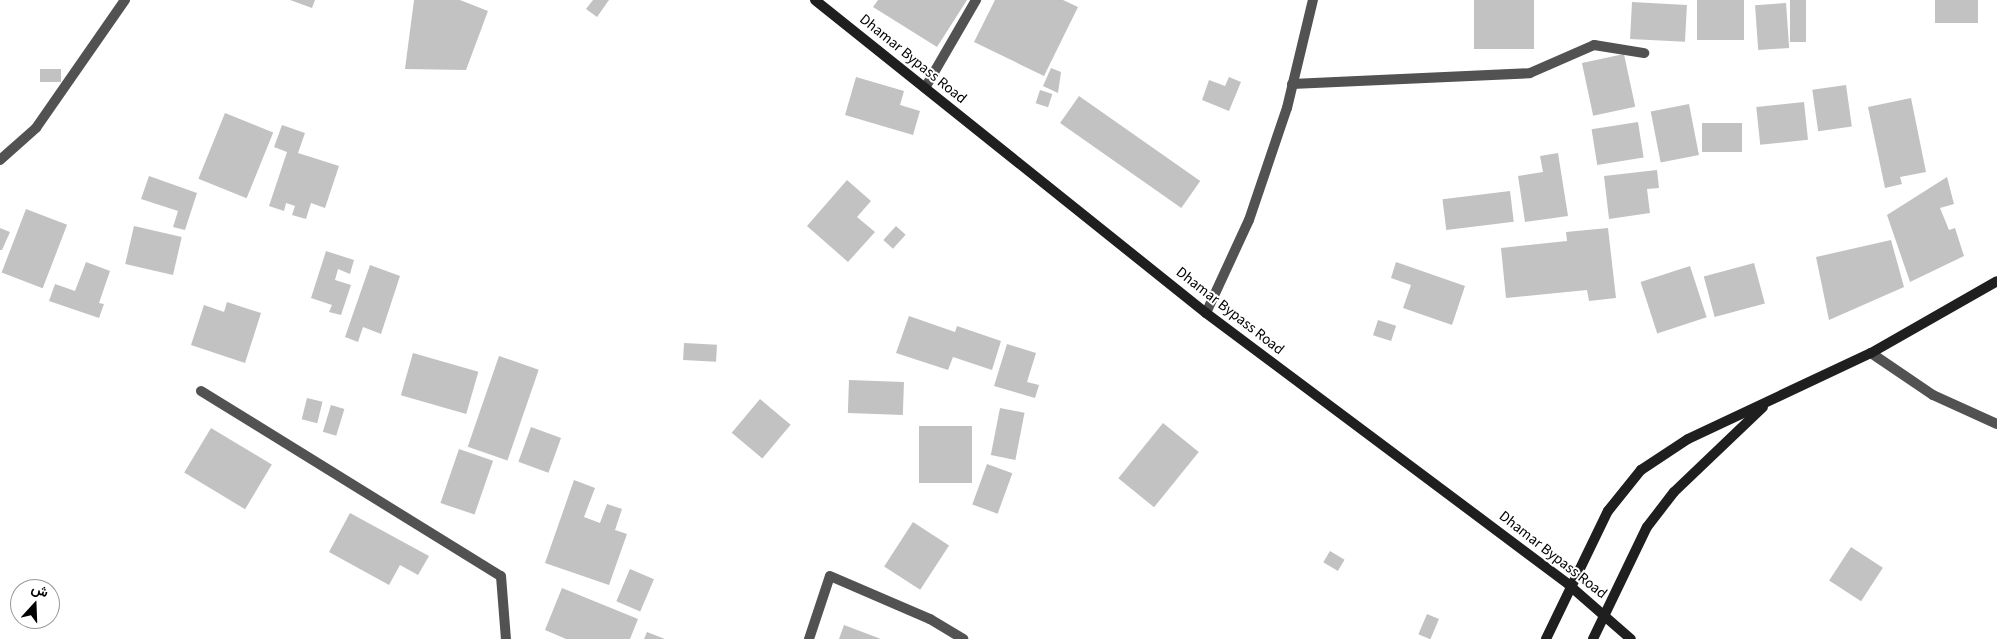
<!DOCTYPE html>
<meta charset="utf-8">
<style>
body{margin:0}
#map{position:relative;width:1997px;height:639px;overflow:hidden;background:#fff;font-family:"Source Sans 3",Vazirmatn,sans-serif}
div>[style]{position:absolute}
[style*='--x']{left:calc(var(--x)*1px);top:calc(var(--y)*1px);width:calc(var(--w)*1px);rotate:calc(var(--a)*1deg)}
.building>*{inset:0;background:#c2c2c2;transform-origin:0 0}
.street>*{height:10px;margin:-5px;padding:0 5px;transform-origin:5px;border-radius:5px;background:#525252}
.secondary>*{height:10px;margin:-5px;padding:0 5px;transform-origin:5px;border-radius:5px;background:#1f1f1f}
span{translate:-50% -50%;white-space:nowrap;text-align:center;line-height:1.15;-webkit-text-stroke:4px #fff;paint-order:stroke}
.street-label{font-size:15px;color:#000}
.north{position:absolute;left:10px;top:579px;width:50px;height:50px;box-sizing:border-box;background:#fff;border:1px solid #999;border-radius:50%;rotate:20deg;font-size:14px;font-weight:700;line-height:20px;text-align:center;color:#000}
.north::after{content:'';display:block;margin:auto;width:18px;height:22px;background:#000;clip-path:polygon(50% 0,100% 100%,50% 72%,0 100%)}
</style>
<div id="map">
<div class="building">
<i style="clip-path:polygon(290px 0,315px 0,312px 8px)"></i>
<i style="clip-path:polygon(414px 0,460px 0,488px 11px,466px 70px,405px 69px)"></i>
<i style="clip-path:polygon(593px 0,609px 0,597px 17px,586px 9px)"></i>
<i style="clip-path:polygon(878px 0,967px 0,937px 47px,873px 7px)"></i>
<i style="clip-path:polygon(995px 0,1063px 0,1078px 7px,1044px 76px,974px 42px)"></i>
<i style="left:1474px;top:0;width:60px;height:49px"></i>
<i style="left:1697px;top:0;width:47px;height:40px"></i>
<i style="left:1790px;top:0;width:16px;height:42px"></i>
<i style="left:1935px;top:0;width:43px;height:23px"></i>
<i style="left:1632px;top:2px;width:55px;height:37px;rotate:3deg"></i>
<i style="left:1786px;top:3px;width:45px;height:31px;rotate:86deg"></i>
<i style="left:1624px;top:54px;width:54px;height:43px;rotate:78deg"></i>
<i style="clip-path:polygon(1051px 68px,1061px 72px,1058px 93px,1043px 86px)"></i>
<i style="left:40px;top:69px;width:21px;height:13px"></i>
<i style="clip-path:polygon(856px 77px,904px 91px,900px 105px,920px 111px,913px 135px,845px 115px)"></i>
<i style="clip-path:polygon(1229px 77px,1241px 82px,1229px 111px,1202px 100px,1209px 80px,1225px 86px)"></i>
<i style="left:1846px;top:85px;width:42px;height:34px;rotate:82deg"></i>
<i style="left:1040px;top:90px;width:13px;height:14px;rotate:18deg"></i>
<i style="left:1079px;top:96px;width:148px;height:33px;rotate:35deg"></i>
<i style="clip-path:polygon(1911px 98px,1926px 172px,1900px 177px,1902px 184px,1885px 188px,1868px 107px)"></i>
<i style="left:1804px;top:102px;width:38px;height:48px;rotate:84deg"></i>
<i style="left:1689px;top:104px;width:52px;height:39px;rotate:79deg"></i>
<i style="left:225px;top:113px;width:52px;height:71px;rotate:22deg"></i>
<i style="left:1638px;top:122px;width:36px;height:47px;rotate:81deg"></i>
<i style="left:1702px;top:123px;width:40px;height:29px"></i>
<i style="clip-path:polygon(282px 125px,305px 133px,298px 153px,339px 166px,325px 208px,311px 203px,306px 219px,292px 215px,295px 206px,286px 203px,284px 211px,269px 206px,287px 152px,274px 147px)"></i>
<i style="clip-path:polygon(1558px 153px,1568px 216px,1525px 222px,1518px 176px,1543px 172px,1540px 156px)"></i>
<i style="clip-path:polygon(1657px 170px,1659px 188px,1647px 189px,1650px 213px,1609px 219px,1604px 176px)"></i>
<i style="clip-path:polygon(149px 176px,197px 193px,185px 230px,173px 227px,178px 211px,141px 199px)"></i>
<i style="clip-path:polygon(1947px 177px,1954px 204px,1940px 208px,1949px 230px,1955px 228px,1964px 256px,1910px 282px,1887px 215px)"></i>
<i style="clip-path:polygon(847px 180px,871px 201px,857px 217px,875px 232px,848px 262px,807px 226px)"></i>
<i style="left:1510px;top:191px;width:31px;height:68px;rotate:83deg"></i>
<i style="left:26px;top:209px;width:44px;height:68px;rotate:21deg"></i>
<i style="left:134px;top:226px;width:49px;height:39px;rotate:13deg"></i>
<i style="left:896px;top:226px;width:13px;height:19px;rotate:42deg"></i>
<i style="clip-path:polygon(0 228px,10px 232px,2px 250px,0 250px)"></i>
<i style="clip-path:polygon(1608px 228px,1616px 298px,1589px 301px,1587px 290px,1506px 298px,1501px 248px,1567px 241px,1566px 232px)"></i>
<i style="clip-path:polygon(1891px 240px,1904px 287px,1829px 320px,1816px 257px)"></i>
<i style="clip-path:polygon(326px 251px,354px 260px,350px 274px,338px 269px,335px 280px,351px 285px,341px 315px,329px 312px,332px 305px,311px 298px)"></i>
<i style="clip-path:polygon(86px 262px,110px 271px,99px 303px,104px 304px,99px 318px,49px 301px,55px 284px,75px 291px)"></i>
<i style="clip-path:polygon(1396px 262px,1465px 286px,1452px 325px,1403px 308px,1411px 285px,1391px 278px)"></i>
<i style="left:1754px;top:263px;width:42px;height:52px;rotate:75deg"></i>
<i style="clip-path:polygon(370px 265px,400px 276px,381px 334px,363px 327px,358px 342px,345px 337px)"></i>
<i style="left:1690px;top:266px;width:54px;height:52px;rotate:72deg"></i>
<i style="clip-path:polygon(227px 302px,261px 313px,245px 363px,191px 345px,204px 305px,224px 312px)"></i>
<i style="clip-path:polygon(909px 316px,955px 332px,957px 326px,1001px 341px,992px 370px,953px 357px,948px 370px,896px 353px)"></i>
<i style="left:1378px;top:320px;width:19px;height:16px;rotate:18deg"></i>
<i style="left:684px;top:343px;width:33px;height:17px;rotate:3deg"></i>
<i style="clip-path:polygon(1007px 344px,1036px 353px,1027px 382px,1039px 385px,1035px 398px,994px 386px)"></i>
<i style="left:413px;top:353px;width:68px;height:44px;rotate:16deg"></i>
<i style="left:499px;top:356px;width:42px;height:96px;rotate:19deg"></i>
<i style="left:849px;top:380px;width:55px;height:33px;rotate:2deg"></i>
<i style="left:307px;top:398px;width:16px;height:22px;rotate:14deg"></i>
<i style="left:760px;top:399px;width:40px;height:44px;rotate:40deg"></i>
<i style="left:331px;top:405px;width:14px;height:28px;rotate:17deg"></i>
<i style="left:1000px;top:408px;width:25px;height:48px;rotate:11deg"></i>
<i style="left:1163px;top:423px;width:46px;height:71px;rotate:39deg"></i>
<i style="left:919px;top:426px;width:53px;height:57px"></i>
<i style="left:531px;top:427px;width:32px;height:37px;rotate:20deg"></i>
<i style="left:211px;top:428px;width:71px;height:52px;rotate:31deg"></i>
<i style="left:459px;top:449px;width:36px;height:57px;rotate:19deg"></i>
<i style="left:987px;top:464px;width:27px;height:43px;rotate:20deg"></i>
<i style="clip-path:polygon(574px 480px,595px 488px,584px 517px,600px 523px,607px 504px,622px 509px,615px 530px,627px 534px,609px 585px,545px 563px)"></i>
<i style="clip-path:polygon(350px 513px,429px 556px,418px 575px,400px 565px,389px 585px,329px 552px)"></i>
<i style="left:913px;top:522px;width:43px;height:53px;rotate:33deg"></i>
<i style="left:1851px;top:547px;width:38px;height:40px;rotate:33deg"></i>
<i style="left:1330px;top:551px;width:17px;height:13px;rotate:31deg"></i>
<i style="left:630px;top:569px;width:26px;height:35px;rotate:23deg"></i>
<i style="clip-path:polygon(562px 588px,638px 619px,630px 639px,566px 639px,545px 630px)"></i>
<i style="left:1427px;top:614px;width:13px;height:22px;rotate:23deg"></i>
<i style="clip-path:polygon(844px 625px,881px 639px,839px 639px)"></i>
<i style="clip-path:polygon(647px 632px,665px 639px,644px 639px)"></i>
</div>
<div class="street">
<i style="--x:1292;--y:84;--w:238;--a:-2.6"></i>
<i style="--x:1530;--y:73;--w:70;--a:-23.6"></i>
<i style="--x:1594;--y:45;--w:51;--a:9.1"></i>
<i style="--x:925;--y:88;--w:102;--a:-59.9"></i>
<i style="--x:0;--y:160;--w:48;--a:-41.6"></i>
<i style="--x:36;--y:128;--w:156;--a:-55.2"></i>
<i style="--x:1206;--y:313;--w:102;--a:-65.2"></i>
<i style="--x:1249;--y:220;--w:118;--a:-71.3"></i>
<i style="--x:1287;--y:108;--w:111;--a:-76.5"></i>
<i style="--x:1871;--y:353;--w:75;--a:34.1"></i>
<i style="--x:1933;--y:395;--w:70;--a:24.4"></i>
<i style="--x:201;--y:391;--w:352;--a:31.7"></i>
<i style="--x:501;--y:576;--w:63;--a:85.5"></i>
<i style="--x:809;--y:639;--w:66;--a:-71.6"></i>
<i style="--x:830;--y:576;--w:109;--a:23.3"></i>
<i style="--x:930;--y:619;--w:39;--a:31"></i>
</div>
<div class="secondary">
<i style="--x:815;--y:0;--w:501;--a:38.68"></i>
<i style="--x:1206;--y:313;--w:454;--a:36.8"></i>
<i style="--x:1569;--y:585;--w:82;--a:41.1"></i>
<i style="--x:1546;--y:639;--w:142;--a:-64.2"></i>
<i style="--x:1608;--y:511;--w:53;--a:-51.2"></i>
<i style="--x:1641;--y:470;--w:56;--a:-33.4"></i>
<i style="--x:1688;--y:439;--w:202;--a:-25.2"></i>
<i style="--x:1871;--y:353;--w:145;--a:-29.7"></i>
<i style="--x:1593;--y:639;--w:124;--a:-64.3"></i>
<i style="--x:1647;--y:527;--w:44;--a:-52.4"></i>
<i style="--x:1674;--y:492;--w:123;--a:-43.7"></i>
</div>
<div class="street-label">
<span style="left:913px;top:59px;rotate:39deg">Dhamar Bypass Road</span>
<span style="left:1230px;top:311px;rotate:38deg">Dhamar Bypass Road</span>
<span style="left:1553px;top:555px;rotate:38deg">Dhamar Bypass Road</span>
</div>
<div class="north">ش</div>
</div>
